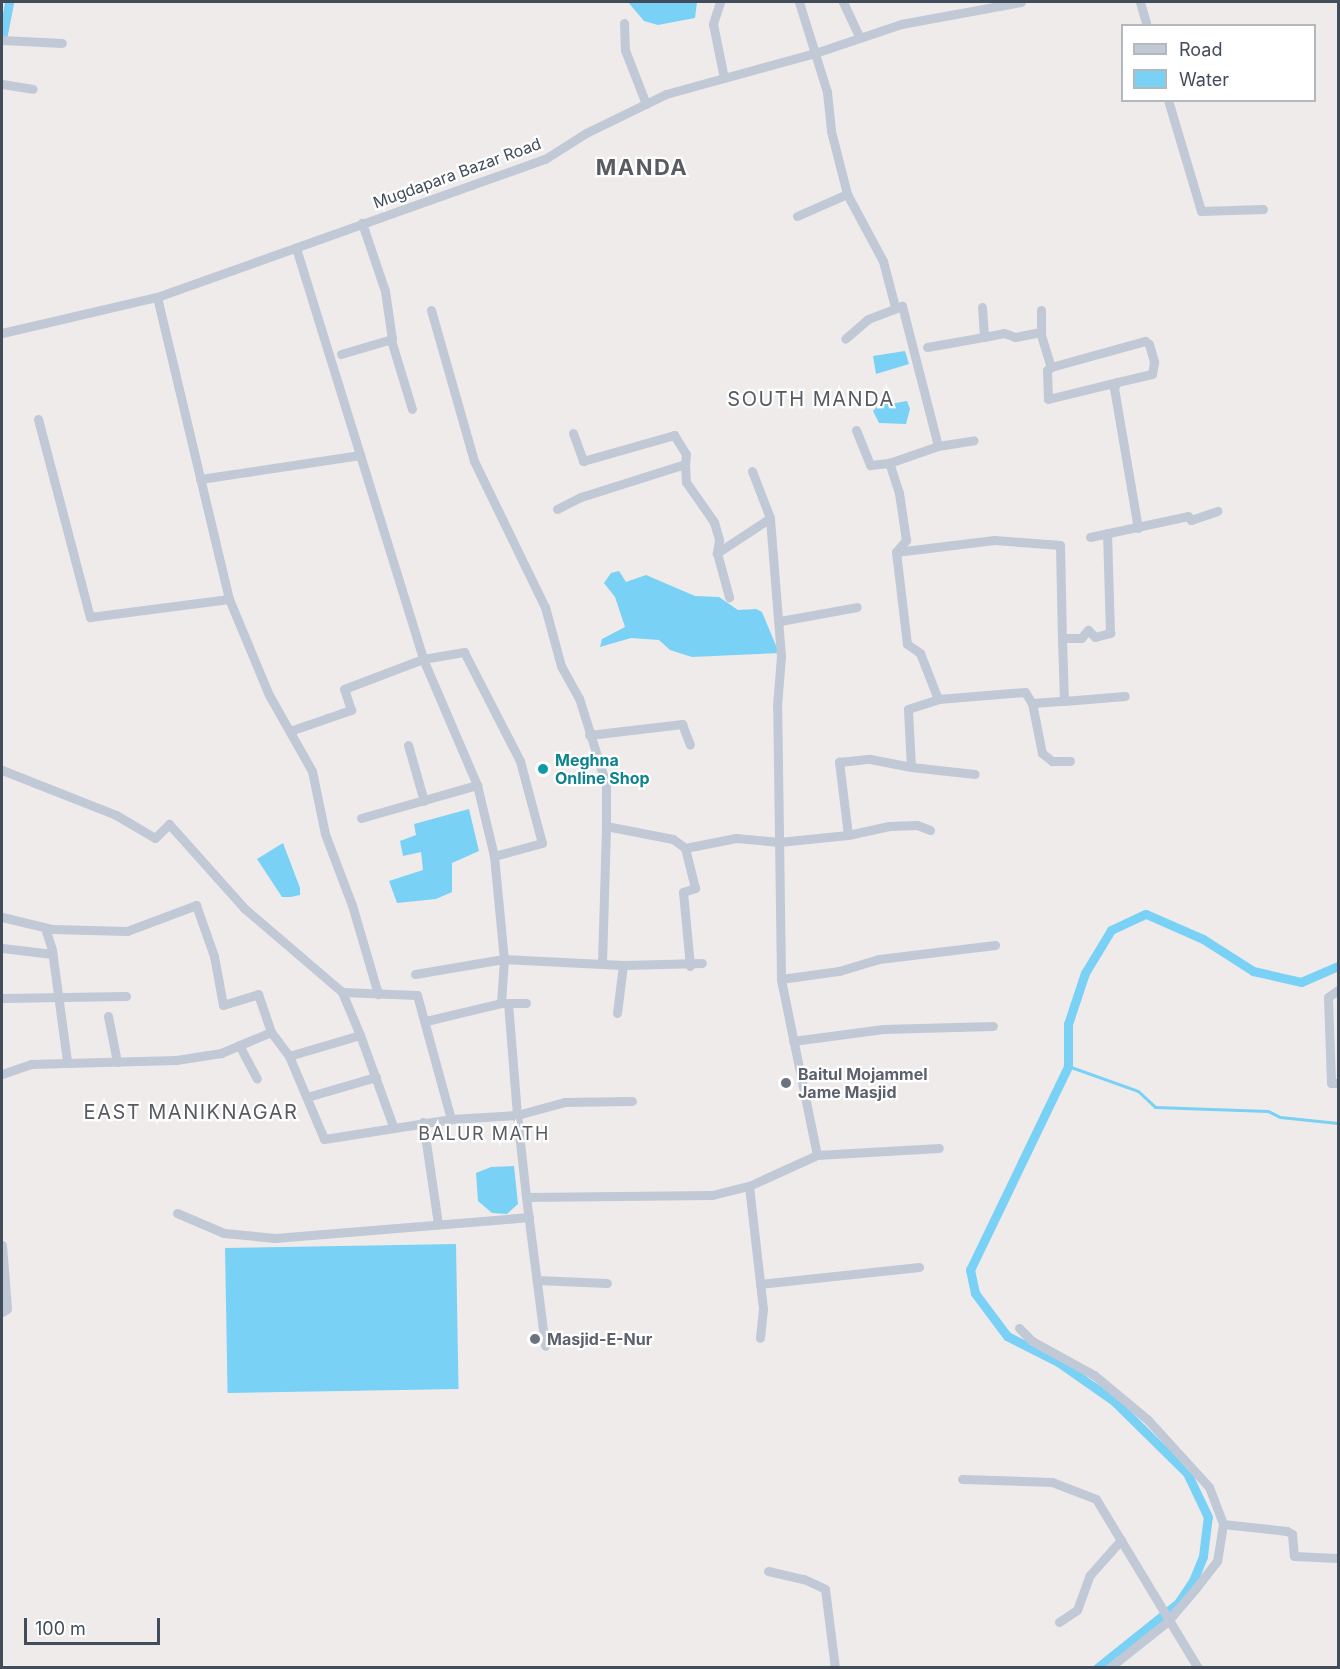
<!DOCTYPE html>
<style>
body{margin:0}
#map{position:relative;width:1340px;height:1669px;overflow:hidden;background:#efebeb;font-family:Inter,sans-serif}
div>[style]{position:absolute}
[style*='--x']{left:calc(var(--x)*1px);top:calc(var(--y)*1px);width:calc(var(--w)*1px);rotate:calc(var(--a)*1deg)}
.water>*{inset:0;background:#7ad1f6;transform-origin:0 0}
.stream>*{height:3px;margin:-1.5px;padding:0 1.5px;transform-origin:1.5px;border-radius:1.5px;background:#7ad1f6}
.canal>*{height:9px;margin:-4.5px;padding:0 4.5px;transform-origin:4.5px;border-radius:4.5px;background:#7ad1f6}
.minor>*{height:9px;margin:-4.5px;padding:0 4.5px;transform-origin:4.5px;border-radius:4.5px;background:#c0c9d5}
.dots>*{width:16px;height:16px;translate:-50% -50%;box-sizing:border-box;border:3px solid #fff;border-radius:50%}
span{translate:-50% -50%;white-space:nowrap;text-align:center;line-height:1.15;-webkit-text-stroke:4.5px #fff;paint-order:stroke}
.street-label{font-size:16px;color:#424d5b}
.culture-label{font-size:16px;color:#0d838f;font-weight:700}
.left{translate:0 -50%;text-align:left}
.worship-label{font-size:16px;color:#5b616d;font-weight:700}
.neighbourhood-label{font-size:18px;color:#585b62;letter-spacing:1.5px}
.quarter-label{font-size:20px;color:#585b62;letter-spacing:1.5px}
.district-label{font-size:22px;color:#585b62;font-weight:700;letter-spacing:1.5px}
.frame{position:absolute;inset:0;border:3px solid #424d5b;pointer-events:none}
.legend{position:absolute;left:1121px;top:24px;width:195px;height:78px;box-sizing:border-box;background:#fff;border:2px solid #b3b8bd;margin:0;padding:8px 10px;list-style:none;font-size:18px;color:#424d5b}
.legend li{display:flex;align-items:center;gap:12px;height:30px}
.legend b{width:30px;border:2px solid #b3b8bd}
.scale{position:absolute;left:24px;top:1618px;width:136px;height:27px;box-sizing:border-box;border:3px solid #424d5b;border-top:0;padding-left:8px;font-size:18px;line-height:21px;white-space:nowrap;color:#424d5b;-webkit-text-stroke:4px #fff;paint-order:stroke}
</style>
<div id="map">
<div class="water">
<i style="clip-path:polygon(628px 2px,697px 2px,695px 18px,658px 25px,644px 21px)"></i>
<i style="clip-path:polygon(905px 351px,909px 364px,876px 374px,873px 356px)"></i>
<i style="clip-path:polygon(882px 401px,890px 404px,907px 401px,910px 409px,906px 424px,879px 423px,873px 411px)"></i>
<i style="clip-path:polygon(619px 571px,626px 582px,646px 575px,695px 596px,719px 597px,738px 610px,756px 609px,762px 612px,779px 653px,692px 657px,670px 650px,659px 640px,631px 638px,600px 647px,602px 639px,625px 627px,615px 597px,604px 583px,611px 573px)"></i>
<i style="clip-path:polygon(469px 809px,479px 851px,452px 863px,452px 892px,436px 899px,397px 903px,389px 881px,423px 870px,421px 852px,403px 856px,400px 841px,416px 835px,414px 824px)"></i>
<i style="clip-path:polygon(283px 843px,300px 888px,300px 895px,291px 897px,282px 897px,257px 859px)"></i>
<i style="clip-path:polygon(514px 1166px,518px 1204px,507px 1214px,492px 1213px,478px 1201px,476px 1173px,491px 1167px)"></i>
<i style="left:456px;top:1244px;width:145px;height:231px;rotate:89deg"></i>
</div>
<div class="stream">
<i style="--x:1068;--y:1066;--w:74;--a:19.7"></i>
<i style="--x:1138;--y:1091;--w:23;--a:43"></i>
<i style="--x:1155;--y:1107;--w:113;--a:2"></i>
<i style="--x:1268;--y:1111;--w:13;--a:27"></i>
<i style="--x:1280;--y:1117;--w:58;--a:5.9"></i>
</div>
<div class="canal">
<i style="--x:2;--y:39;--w:38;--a:-79"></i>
<i style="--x:1097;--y:1668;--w:104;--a:-38.7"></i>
<i style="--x:1178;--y:1603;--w:27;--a:-56"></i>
<i style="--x:1193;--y:1581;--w:27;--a:-68"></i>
<i style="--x:1203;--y:1556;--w:39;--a:-83"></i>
<i style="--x:1208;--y:1517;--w:49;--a:-115.5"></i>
<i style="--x:1187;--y:1473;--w:103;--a:-135.4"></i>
<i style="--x:1114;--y:1401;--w:68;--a:-145.1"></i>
<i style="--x:1058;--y:1362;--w:57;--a:-153"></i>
<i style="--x:1007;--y:1336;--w:54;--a:-126.7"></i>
<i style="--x:975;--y:1293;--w:24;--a:-102"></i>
<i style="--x:970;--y:1270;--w:226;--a:-64.3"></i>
<i style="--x:1068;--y:1066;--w:42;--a:-90"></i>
<i style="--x:1068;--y:1024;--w:54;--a:-71.6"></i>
<i style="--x:1085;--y:973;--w:50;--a:-58.8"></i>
<i style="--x:1111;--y:930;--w:38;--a:-25"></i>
<i style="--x:1146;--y:914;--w:62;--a:23.7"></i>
<i style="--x:1203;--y:939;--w:59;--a:32.6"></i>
<i style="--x:1253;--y:971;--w:49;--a:12.9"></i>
<i style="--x:1301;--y:982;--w:40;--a:-23.4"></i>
</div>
<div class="minor">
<i style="--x:720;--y:2;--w:23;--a:108"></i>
<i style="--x:713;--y:24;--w:55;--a:78.5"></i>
<i style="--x:799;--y:2;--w:94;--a:72.7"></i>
<i style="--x:827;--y:92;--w:39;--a:84"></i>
<i style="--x:831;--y:131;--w:65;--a:75.7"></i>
<i style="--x:847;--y:194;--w:76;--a:61.8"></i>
<i style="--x:883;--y:261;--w:48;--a:75.4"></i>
<i style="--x:843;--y:2;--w:38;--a:65"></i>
<i style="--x:1140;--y:2;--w:25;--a:74"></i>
<i style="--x:624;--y:23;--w:27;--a:88"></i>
<i style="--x:625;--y:50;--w:58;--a:68.7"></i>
<i style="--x:2;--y:40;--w:60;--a:2.9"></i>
<i style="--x:2;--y:84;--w:31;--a:9"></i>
<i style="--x:1168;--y:100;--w:116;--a:73.4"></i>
<i style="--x:1201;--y:211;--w:62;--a:-1.8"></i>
<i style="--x:797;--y:216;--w:55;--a:-23.7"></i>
<i style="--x:296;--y:248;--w:430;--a:72.8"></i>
<i style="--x:423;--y:659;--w:137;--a:66.8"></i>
<i style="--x:477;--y:785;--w:73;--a:76.5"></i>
<i style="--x:494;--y:856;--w:103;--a:84.5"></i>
<i style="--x:504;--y:959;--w:44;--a:93.9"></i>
<i style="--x:157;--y:297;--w:310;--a:76.6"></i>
<i style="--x:229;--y:599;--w:104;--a:67.4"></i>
<i style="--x:269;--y:695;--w:87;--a:60.5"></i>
<i style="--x:312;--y:771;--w:64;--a:78.3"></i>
<i style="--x:325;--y:834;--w:76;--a:69.2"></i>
<i style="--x:352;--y:905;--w:93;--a:73.7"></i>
<i style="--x:982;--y:307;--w:30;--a:86"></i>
<i style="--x:984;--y:337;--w:20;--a:-11"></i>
<i style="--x:1004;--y:333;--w:12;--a:20"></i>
<i style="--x:1015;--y:337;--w:26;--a:-11"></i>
<i style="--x:431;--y:310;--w:157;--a:74.1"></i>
<i style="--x:474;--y:461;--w:162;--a:64.1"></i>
<i style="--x:545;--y:607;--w:61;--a:74.8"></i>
<i style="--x:561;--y:666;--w:37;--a:61"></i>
<i style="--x:579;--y:698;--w:90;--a:72.6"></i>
<i style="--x:606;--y:784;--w:42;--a:90"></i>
<i style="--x:606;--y:826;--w:68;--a:11"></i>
<i style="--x:673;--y:839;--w:15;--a:37"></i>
<i style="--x:1041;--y:310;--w:25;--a:90"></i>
<i style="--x:1041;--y:335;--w:34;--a:73"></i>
<i style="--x:1051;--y:367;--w:98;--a:-15.5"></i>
<i style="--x:1145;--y:341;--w:5;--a:37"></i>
<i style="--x:1149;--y:344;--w:19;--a:74"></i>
<i style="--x:1154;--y:362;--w:12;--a:99"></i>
<i style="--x:1152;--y:374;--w:36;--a:167"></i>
<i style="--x:1117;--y:382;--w:7;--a:117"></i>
<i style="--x:1114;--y:388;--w:142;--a:80.3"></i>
<i style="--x:2;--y:333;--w:159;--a:-13.1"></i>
<i style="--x:157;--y:297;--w:412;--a:-19.6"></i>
<i style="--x:545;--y:159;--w:49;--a:-32.4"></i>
<i style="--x:586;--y:133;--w:89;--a:-26"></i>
<i style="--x:666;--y:94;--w:155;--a:-15.4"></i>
<i style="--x:815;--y:53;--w:91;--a:-18.6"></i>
<i style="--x:901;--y:24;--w:122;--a:-10.4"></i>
<i style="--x:391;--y:340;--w:72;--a:73.1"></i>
<i style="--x:927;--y:347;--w:58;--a:-10"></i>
<i style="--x:341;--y:354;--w:53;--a:-16.4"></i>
<i style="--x:392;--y:339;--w:49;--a:-98.3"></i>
<i style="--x:385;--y:291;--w:72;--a:-108.7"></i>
<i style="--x:1051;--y:367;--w:5;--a:143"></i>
<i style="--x:1047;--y:370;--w:29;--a:88"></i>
<i style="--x:1048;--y:399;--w:71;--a:-13.8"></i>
<i style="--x:38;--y:419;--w:205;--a:75.3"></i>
<i style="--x:90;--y:617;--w:140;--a:-7.4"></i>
<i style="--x:856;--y:430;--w:38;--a:68"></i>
<i style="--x:870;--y:465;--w:19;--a:-6"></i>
<i style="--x:573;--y:433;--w:30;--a:70"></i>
<i style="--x:583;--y:461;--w:95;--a:-15.9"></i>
<i style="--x:674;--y:435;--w:22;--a:58"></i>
<i style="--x:686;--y:454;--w:11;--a:95"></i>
<i style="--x:938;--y:446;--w:36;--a:-9"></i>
<i style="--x:752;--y:471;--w:50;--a:69"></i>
<i style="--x:200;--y:479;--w:162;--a:-8.5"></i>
<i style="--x:557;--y:509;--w:27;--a:-27"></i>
<i style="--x:581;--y:497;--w:109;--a:-17.6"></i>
<i style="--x:685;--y:464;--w:18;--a:87"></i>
<i style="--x:686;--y:482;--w:49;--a:55"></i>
<i style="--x:714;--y:522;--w:19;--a:74"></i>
<i style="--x:719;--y:540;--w:13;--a:99"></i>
<i style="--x:1090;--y:537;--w:100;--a:-12.1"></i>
<i style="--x:1188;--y:516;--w:5;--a:53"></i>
<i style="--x:1191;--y:520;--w:28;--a:-19"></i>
<i style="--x:896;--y:552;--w:99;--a:-7"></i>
<i style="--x:994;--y:540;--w:66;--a:4.3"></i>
<i style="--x:1060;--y:545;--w:93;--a:88.8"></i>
<i style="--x:1062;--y:638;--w:19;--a:0"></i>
<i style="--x:1081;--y:638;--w:11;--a:-49"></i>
<i style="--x:1088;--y:630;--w:10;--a:45"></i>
<i style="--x:1095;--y:637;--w:16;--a:-15"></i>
<i style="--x:1110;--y:633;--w:100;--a:-91.7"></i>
<i style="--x:780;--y:621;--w:78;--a:-10.3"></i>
<i style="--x:1062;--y:638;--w:63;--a:88.2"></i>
<i style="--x:1064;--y:701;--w:61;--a:-4.7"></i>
<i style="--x:938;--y:699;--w:87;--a:-4.6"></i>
<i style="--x:1025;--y:692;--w:13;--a:58"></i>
<i style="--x:1032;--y:703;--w:51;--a:78.7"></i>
<i style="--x:1042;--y:753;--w:13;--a:39"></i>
<i style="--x:1052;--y:761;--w:18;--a:0"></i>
<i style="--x:1032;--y:703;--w:32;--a:-4"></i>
<i style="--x:290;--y:731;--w:65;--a:-19"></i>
<i style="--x:351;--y:710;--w:22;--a:-108"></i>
<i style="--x:344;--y:689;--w:85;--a:-20.8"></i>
<i style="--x:423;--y:659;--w:42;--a:-9.7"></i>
<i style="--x:464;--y:652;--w:123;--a:62.8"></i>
<i style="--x:520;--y:761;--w:85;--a:75"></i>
<i style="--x:542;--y:843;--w:50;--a:164.8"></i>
<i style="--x:589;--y:735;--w:94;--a:-6.7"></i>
<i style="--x:682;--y:724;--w:22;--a:69"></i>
<i style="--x:408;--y:745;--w:58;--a:74.1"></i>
<i style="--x:911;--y:767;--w:64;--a:6.2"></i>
<i style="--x:2;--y:770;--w:123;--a:21.5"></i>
<i style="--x:116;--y:815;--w:45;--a:30.5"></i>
<i style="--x:155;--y:838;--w:20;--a:-45"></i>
<i style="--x:169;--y:824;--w:113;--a:48.2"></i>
<i style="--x:244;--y:908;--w:129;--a:40.6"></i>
<i style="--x:342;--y:992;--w:75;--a:2.3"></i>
<i style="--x:417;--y:995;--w:129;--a:74.7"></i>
<i style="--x:451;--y:1119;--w:66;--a:-3.5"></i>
<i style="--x:517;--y:1115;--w:82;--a:83.7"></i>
<i style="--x:526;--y:1197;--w:186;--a:-0.6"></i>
<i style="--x:712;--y:1195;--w:38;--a:-14"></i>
<i style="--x:749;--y:1186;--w:75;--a:-24.5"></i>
<i style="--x:817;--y:1155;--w:180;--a:-101.6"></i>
<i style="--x:781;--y:979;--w:273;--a:-90.8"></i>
<i style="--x:777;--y:706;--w:50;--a:-85.4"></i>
<i style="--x:781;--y:656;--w:138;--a:-94.6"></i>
<i style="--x:770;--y:518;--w:64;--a:146.6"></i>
<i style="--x:717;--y:553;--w:46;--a:74.7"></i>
<i style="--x:361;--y:818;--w:121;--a:-15.9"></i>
<i style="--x:848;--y:835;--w:42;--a:-12.4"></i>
<i style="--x:889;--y:826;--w:28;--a:-2"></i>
<i style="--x:917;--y:825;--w:14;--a:21"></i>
<i style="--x:2;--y:917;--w:51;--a:13.5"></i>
<i style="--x:52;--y:929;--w:75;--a:1.5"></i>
<i style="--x:127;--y:931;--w:74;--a:-20.6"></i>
<i style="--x:196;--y:905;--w:54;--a:70.6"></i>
<i style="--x:214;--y:956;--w:50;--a:79.6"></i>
<i style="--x:223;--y:1005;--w:37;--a:-17"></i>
<i style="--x:258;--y:994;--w:40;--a:71.1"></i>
<i style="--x:45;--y:928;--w:23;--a:72"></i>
<i style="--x:52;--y:950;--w:112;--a:82.3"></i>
<i style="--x:2;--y:948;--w:51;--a:6.7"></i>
<i style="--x:602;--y:963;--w:137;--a:-88.3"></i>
<i style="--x:690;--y:966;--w:74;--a:-95.4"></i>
<i style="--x:683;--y:892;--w:13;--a:-18"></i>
<i style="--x:695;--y:888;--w:41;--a:-104"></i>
<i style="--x:685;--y:848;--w:52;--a:-11.1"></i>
<i style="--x:736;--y:838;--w:43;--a:5.3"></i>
<i style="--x:779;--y:842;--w:69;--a:-5.8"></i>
<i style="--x:848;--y:835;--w:74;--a:-97"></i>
<i style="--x:839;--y:762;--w:31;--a:-6"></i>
<i style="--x:870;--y:759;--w:42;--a:11"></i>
<i style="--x:911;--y:767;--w:58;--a:-93"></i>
<i style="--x:908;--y:709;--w:32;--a:-18"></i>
<i style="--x:938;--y:699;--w:49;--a:-111.4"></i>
<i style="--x:920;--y:653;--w:16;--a:-145"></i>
<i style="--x:907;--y:644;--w:93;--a:-96.8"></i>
<i style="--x:896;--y:552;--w:16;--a:-50"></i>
<i style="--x:906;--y:540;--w:48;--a:-98.5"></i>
<i style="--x:899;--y:493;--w:32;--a:-108"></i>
<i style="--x:889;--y:463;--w:52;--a:-19.1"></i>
<i style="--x:938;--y:446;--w:145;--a:-104.4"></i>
<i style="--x:902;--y:306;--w:36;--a:159"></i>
<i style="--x:868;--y:319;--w:30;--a:139"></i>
<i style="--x:415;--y:974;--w:90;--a:-9.6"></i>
<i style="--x:504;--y:959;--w:119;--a:2.9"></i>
<i style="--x:623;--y:965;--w:79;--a:-1.5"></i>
<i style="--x:781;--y:979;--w:59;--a:-7.9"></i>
<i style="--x:839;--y:971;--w:42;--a:-16.7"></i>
<i style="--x:879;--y:959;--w:117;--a:-6.9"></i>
<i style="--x:1338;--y:990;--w:12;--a:145"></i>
<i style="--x:1328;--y:997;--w:86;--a:88"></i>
<i style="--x:1331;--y:1083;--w:7;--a:0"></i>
<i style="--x:2;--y:998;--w:124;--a:-0.9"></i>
<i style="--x:508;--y:1003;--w:112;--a:85.4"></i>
<i style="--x:517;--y:1115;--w:50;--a:-15.2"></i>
<i style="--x:565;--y:1102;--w:67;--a:-0.9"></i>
<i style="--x:617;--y:1013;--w:48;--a:-82.9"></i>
<i style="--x:108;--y:1016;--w:47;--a:78.9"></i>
<i style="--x:426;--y:1021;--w:77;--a:-13.5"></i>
<i style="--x:501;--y:1003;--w:25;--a:0"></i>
<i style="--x:360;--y:1035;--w:97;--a:70.1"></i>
<i style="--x:793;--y:1041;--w:91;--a:-7.6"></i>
<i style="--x:883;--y:1029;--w:110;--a:-1.6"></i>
<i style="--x:239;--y:1045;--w:38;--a:62"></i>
<i style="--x:289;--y:1056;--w:90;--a:67.1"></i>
<i style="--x:324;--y:1139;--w:129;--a:-8.9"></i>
<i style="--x:2;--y:1074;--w:31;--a:-19"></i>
<i style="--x:31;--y:1064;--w:145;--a:-1.6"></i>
<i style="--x:176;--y:1060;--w:46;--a:-8.8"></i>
<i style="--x:221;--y:1053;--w:54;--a:-22.8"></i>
<i style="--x:271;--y:1032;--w:30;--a:53"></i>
<i style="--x:289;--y:1056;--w:74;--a:-16.5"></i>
<i style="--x:360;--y:1035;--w:47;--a:-112.7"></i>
<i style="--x:307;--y:1097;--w:72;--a:-16.2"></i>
<i style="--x:423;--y:1122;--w:102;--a:81.6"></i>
<i style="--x:817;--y:1155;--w:122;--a:-3.3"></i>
<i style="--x:749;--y:1186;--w:124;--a:83.5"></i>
<i style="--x:763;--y:1309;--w:29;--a:96"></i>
<i style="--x:526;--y:1197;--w:150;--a:82.7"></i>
<i style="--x:177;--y:1213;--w:51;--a:23.1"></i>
<i style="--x:224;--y:1233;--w:51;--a:5.6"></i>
<i style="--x:275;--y:1238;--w:255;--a:-4.7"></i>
<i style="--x:2;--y:1245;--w:64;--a:85.5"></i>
<i style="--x:7;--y:1309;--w:6;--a:149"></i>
<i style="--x:537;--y:1280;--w:70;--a:2.5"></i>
<i style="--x:760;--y:1284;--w:160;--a:-6.1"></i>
<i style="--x:1019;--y:1328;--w:18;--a:45"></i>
<i style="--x:1032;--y:1341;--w:71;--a:28.7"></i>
<i style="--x:1094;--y:1375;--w:70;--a:39.8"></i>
<i style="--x:1148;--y:1420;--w:91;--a:47.7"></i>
<i style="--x:1209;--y:1487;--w:40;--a:69"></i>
<i style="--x:1223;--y:1524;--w:37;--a:99"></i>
<i style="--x:1217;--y:1561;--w:34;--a:128"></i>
<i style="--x:1196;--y:1588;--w:45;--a:130.5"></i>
<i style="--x:1167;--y:1622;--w:74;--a:141.6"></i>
<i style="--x:962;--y:1479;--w:90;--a:1.9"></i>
<i style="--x:1052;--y:1482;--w:47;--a:21.1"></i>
<i style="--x:1096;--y:1499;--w:197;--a:58.9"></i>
<i style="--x:1223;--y:1524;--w:64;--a:6.2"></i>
<i style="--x:1287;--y:1531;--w:6;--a:31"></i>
<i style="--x:1292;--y:1534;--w:22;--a:85"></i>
<i style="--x:1294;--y:1556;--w:44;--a:2.6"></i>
<i style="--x:768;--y:1571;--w:37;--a:13"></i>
<i style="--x:804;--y:1579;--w:23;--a:25"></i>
<i style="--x:825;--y:1589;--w:80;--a:82.8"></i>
<i style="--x:1059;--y:1622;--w:22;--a:-34"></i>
<i style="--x:1077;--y:1610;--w:37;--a:-70"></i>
<i style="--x:1090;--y:1575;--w:47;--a:-48.5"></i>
</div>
<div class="dots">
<i style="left:543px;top:769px;background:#0f9aa8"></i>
<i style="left:786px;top:1083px;background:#6b7280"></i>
<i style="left:535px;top:1339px;background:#6b7280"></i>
</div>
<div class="street-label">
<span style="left:457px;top:173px;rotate:-20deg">Mugdapara Bazar Road</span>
</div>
<div class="culture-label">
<span class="left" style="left:555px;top:769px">Meghna<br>Online Shop</span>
</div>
<div class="worship-label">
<span class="left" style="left:798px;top:1083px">Baitul Mojammel<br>Jame Masjid</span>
<span class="left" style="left:547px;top:1339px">Masjid-E-Nur</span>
</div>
<div class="neighbourhood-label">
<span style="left:484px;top:1134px">BALUR MATH</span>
</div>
<div class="quarter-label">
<span style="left:811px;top:399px">SOUTH MANDA</span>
<span style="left:191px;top:1112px">EAST MANIKNAGAR</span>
</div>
<div class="district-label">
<span style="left:642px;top:168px">MANDA</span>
</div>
<div class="frame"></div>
<ul class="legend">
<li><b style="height:8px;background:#c0c9d5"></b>Road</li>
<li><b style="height:16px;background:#7ad1f6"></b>Water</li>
</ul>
<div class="scale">100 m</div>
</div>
